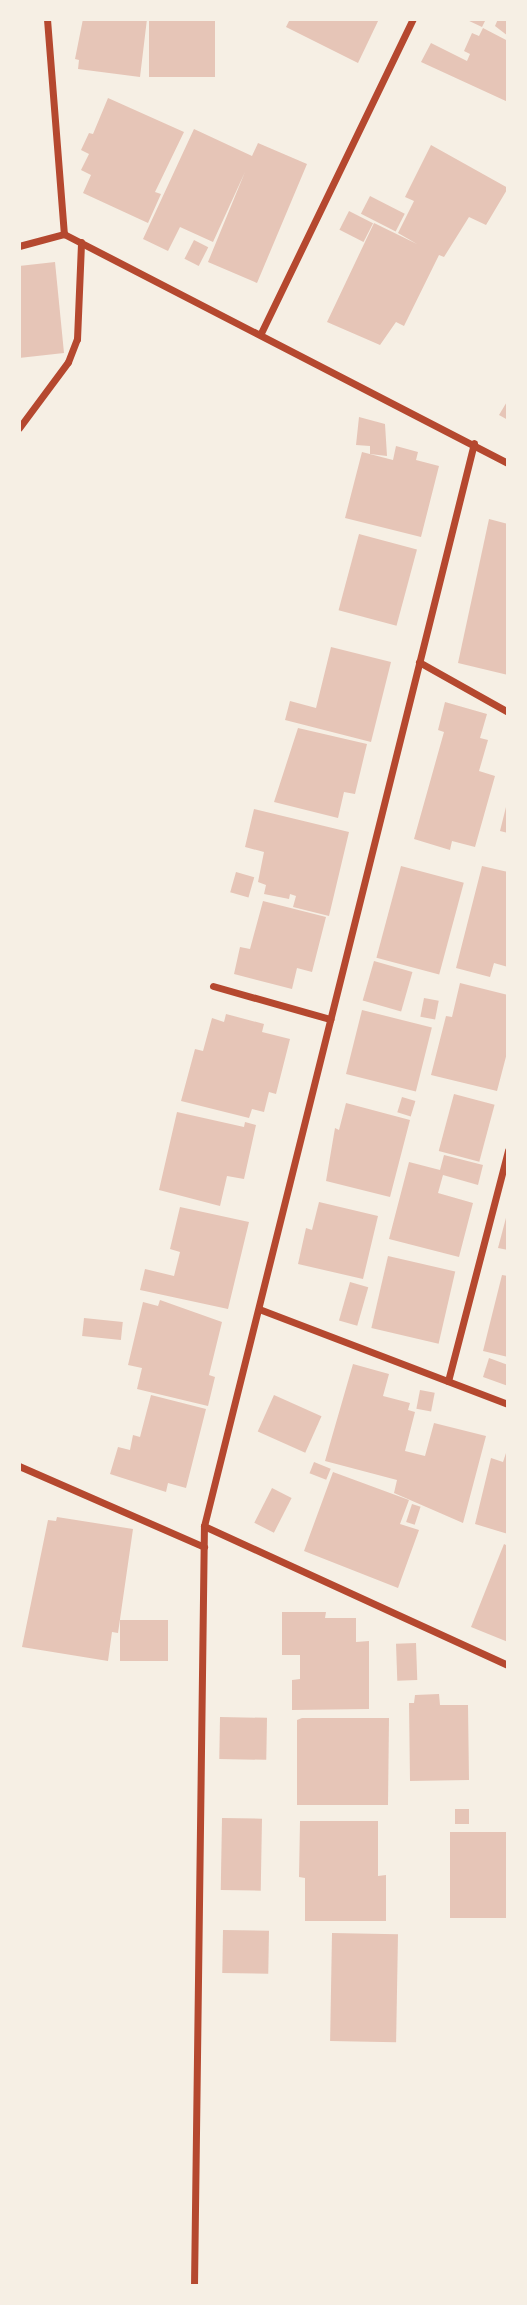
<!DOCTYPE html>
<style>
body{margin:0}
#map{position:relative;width:527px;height:2305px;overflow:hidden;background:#f6efe4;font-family:"Noto Sans",sans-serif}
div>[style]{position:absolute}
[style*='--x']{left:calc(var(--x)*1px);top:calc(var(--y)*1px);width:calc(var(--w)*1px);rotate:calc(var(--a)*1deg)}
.building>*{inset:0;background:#e6c5b7;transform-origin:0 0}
.minor>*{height:7px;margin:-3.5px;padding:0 3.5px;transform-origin:3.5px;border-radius:3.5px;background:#b5482f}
span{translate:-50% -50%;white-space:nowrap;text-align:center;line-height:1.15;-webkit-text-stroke:7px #f6efe4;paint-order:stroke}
.frame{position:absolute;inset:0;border:21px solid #f6efe4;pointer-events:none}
</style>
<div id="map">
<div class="building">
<i style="clip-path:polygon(83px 19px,147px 19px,140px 77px,78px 69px,79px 60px,75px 59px)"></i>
<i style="left:149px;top:19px;width:66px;height:58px"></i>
<i style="clip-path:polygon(290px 19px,379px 19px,358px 63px,286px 27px)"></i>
<i style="clip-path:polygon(465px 19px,486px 19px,482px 27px)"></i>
<i style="clip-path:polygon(498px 19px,508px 19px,508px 36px,495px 26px)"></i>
<i style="clip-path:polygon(483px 28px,508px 41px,508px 102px,421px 62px,431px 43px,467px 61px,470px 54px,464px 51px,472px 33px,479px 36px)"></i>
<i style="clip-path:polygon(108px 98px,184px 132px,155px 192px,161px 194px,148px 223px,83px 193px,91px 175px,81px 170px,89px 154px,81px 150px,89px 133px,93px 134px)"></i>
<i style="clip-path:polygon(194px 129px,252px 156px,258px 143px,307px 164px,257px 283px,208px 262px,245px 172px,213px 242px,180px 227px,168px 251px,143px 239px)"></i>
<i style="clip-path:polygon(431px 145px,508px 188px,486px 225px,469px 217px,444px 257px,439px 255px,404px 326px,396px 322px,380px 345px,327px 322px,374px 223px,417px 244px,398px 233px,414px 201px,405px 197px)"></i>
<i style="left:370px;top:196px;width:39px;height:20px;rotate:27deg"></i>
<i style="left:349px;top:211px;width:27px;height:21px;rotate:27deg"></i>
<i style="left:194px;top:240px;width:16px;height:21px;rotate:27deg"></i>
<i style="clip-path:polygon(55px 262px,64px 353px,19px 358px,19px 266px)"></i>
<i style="clip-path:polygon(508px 400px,508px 420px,499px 415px)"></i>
<i style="clip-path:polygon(359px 417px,385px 424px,387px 456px,370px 454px,370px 446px,356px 445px)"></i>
<i style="clip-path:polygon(396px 446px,418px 452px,416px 460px,439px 466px,421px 537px,345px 518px,362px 452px,393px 460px)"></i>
<i style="clip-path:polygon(489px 519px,508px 524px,508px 675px,458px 663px)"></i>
<i style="left:359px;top:534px;width:60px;height:79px;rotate:15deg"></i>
<i style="clip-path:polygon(331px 647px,391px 662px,371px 742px,285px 720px,290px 701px,316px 708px)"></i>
<i style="clip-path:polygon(445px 702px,487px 714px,480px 738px,488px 740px,479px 771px,495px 776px,475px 847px,452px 841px,450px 850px,414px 839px,444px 732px,438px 730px)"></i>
<i style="clip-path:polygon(298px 728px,367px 744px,355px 794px,344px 792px,338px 818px,274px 802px)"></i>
<i style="clip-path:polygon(507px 803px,508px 804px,508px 833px,500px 831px)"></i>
<i style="clip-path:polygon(254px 809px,349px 832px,329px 916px,293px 907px,296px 896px,290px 894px,289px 899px,264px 894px,266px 885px,258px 882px,264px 852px,245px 847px)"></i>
<i style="left:401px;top:866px;width:65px;height:95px;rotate:15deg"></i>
<i style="clip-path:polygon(482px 866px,508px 872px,508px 967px,494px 963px,490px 977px,456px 968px)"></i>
<i style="left:236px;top:872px;width:19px;height:21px;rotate:16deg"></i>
<i style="clip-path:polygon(263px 901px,326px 917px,312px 972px,297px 968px,292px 989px,234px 974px,240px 947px,250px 949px)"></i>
<i style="left:374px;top:961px;width:40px;height:41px;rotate:16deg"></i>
<i style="clip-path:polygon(460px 983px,508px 995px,508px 1049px,497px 1091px,431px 1075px,446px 1016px,452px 1017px)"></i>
<i style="left:424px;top:998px;width:15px;height:19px;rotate:11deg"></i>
<i style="left:362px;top:1010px;width:72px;height:66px;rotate:14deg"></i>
<i style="clip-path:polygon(226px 1014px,264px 1024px,262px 1032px,290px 1039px,276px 1094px,269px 1092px,264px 1112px,252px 1109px,249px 1118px,181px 1101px,195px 1049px,203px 1051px,212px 1018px,224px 1022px)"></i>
<i style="left:454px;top:1094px;width:42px;height:59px;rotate:15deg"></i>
<i style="left:402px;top:1097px;width:14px;height:16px;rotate:17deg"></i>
<i style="clip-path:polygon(346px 1103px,410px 1120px,390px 1197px,326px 1181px,335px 1128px,339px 1130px)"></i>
<i style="clip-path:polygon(177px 1112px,244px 1127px,245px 1122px,256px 1125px,244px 1179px,227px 1176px,220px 1206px,159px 1190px)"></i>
<i style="clip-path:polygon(444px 1155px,483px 1165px,478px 1185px,443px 1175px,438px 1193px,473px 1203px,459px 1257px,389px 1239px,409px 1162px,440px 1170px)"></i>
<i style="clip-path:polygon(319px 1202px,378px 1216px,363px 1279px,298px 1264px,306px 1228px,312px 1230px)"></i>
<i style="clip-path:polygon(180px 1207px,249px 1222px,228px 1309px,140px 1290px,145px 1269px,174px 1276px,180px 1252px,170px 1249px)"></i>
<i style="clip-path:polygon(507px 1214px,508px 1214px,508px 1250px,498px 1248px)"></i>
<i style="left:388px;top:1256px;width:69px;height:74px;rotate:13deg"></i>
<i style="clip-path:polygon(502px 1275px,508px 1276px,508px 1357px,483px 1351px)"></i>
<i style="left:350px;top:1282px;width:19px;height:40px;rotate:16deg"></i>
<i style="clip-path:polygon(160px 1300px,222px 1322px,209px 1375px,215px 1377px,208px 1406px,137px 1389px,142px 1368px,128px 1365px,143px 1302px,158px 1306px)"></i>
<i style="left:84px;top:1318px;width:39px;height:18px;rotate:6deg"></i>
<i style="clip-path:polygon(489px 1358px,508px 1365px,508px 1386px,483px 1377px)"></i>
<i style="clip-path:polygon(353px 1364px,389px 1374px,383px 1396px,410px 1403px,408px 1410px,415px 1412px,405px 1451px,425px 1456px,434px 1423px,486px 1436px,463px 1523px,394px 1493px,397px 1480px,325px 1461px)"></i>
<i style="left:420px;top:1390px;width:15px;height:19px;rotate:11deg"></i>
<i style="clip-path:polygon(151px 1395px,206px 1409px,186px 1488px,168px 1483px,166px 1492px,110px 1474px,118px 1447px,130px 1450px,133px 1435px,140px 1437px)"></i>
<i style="left:274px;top:1395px;width:52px;height:40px;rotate:24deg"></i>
<i style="clip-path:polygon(506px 1453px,508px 1454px,508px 1534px,475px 1524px,491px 1458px,503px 1462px)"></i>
<i style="left:314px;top:1462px;width:18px;height:12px;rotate:22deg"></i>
<i style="clip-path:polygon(333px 1472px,409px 1500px,400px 1524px,419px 1530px,398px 1588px,304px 1551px)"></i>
<i style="left:272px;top:1488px;width:22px;height:39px;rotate:27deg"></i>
<i style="left:412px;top:1504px;width:9px;height:19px;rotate:18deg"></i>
<i style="clip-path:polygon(57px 1517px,133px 1529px,118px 1633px,112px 1632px,108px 1661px,22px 1647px,48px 1520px,56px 1521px)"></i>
<i style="clip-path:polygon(504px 1544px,508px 1546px,508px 1642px,471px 1627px)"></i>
<i style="clip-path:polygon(282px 1612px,326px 1612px,325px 1618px,356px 1618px,356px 1642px,369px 1641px,369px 1709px,292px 1710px,292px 1680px,300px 1679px,300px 1655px,282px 1655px)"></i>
<i style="left:168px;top:1620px;width:41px;height:48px;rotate:90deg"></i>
<i style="left:416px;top:1643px;width:37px;height:20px;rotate:88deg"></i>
<i style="clip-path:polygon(439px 1694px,440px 1705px,468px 1705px,469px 1780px,410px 1781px,409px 1703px,414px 1703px,415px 1695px)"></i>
<i style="left:220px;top:1717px;width:47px;height:42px;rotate:1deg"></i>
<i style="clip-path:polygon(302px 1718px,389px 1718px,388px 1805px,297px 1805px,297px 1720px)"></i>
<i style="left:455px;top:1809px;width:14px;height:15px"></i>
<i style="left:222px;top:1818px;width:40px;height:72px;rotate:1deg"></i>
<i style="clip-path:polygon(300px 1821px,378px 1821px,378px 1876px,386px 1875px,386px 1921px,305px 1921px,305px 1878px,299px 1877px)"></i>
<i style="left:450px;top:1832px;width:58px;height:86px"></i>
<i style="left:223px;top:1930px;width:46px;height:43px;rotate:1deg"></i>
<i style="left:332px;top:1933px;width:66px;height:108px;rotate:1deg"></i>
</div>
<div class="minor">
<i style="--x:47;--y:19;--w:216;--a:85.5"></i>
<i style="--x:64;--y:234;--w:500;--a:27.3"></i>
<i style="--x:19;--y:246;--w:47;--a:-14.9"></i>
<i style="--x:261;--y:333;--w:349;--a:-64.2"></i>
<i style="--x:19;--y:428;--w:82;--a:-53.4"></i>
<i style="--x:68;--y:362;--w:25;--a:-69"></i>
<i style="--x:77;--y:339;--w:97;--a:-87.6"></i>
<i style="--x:419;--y:662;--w:102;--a:29.3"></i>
<i style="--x:213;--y:986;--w:122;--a:15.8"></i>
<i style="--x:259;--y:1309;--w:267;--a:20.9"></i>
<i style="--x:448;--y:1381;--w:239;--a:-75.4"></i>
<i style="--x:19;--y:1466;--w:202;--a:23.6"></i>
<i style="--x:204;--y:1526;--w:334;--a:24.6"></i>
<i style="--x:194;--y:2286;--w:760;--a:-89.25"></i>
<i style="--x:204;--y:1526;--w:1116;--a:-76"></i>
</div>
<div class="frame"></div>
</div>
